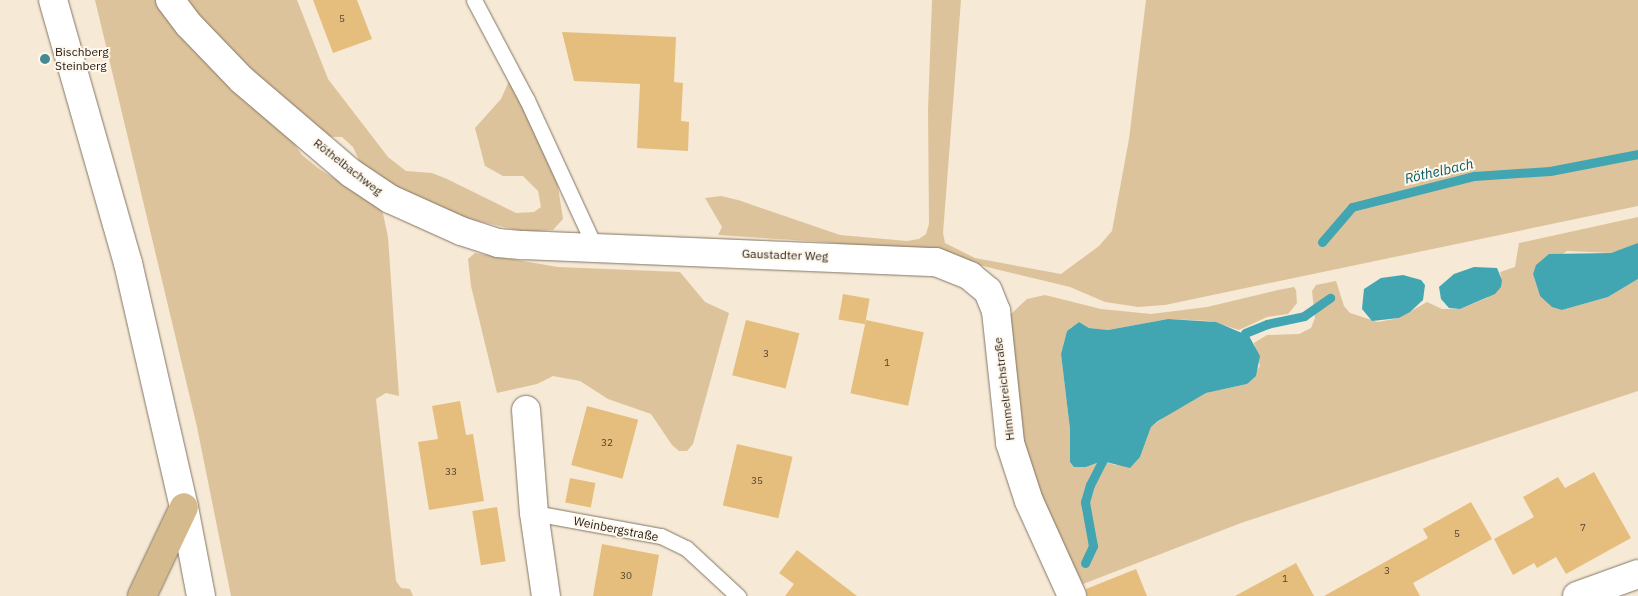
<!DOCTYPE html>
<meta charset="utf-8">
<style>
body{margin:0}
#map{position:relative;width:1638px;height:596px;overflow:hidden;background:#f6e9d5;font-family:"IBM Plex Sans",sans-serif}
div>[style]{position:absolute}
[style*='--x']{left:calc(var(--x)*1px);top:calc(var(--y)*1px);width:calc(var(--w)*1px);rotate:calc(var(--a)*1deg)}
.green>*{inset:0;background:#ddc39b}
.water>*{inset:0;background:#42a5b2}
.stream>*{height:9px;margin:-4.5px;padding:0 4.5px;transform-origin:4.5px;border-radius:4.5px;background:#42a5b2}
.building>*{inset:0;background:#e5be7e;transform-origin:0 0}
.roads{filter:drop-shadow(0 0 1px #827665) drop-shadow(0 0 1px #827665)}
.service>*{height:15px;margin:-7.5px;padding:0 7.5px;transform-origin:7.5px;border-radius:7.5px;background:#fff}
.minor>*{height:28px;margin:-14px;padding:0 14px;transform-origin:14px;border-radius:14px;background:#fff}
.tertiary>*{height:28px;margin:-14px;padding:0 14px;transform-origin:14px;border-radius:14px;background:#fff}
.primary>*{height:28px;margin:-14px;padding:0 14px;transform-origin:14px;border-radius:14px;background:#d4ba8c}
.dots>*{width:14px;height:14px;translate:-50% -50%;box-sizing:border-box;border:2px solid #fff7eb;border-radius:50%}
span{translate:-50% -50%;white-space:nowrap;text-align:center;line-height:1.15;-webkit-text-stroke:4px #fff7eb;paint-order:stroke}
.number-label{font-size:10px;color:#51442e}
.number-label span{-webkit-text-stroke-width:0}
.poi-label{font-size:12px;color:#201b14}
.left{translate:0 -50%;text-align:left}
.street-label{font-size:12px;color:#201b14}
.water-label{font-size:14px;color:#045d66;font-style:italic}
</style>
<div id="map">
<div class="green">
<i style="clip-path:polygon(95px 0,297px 0,328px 79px,388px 157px,406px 171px,432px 173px,447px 179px,516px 213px,534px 212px,541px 207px,538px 191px,523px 176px,503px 176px,485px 166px,475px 128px,501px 99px,510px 79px,520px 70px,524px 76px,545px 129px,556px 174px,563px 219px,553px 230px,525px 232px,444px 213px,399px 194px,362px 167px,353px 147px,342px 137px,289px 136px,302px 155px,318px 168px,382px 209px,388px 237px,399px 396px,386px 393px,376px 399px,396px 581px,401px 588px,410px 589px,413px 596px,231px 596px,197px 427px)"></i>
<i style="clip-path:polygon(932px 0,961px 0,943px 233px,945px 243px,975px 258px,1061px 274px,1099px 246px,1112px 231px,1129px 139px,1146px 0,1638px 0,1638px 206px,1165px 305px,1138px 307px,1105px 302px,1070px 287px,946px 257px,825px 242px,718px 235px,722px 227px,705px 198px,721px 196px,738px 200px,840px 235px,907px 241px,919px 239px,926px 234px,929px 224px,928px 110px)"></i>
<i style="clip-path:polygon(1638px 217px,1638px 243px,1635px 245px,1611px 253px,1567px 251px,1533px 274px,1540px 296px,1562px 310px,1608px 297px,1638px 279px,1638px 391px,1241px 523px,1083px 584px,1037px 495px,1025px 463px,1010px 315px,1027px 299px,1045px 295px,1101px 309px,1151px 314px,1207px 307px,1278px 290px,1294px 287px,1296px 290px,1297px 303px,1288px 314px,1267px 317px,1239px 330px,1210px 321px,1168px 319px,1108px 330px,1089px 328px,1079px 322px,1067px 331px,1061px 354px,1070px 429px,1070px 462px,1086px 467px,1102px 461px,1115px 465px,1140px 457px,1151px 427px,1167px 415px,1206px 393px,1247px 384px,1260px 366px,1254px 343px,1267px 335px,1299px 334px,1311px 328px,1315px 318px,1312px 291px,1316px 285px,1336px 281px,1344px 306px,1350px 313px,1378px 322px,1399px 318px,1427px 302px,1442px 309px,1460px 309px,1487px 298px,1502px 280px,1500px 272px,1515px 267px,1519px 243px)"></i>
<i style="clip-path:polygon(475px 253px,558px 267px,680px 272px,705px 302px,729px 313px,693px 444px,687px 451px,679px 451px,672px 445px,651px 414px,608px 399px,580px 381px,553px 376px,537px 384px,497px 393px,471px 286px,468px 259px)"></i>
</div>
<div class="water">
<i style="clip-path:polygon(1638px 243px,1638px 279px,1608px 297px,1562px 310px,1552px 307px,1540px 296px,1533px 274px,1536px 265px,1549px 254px,1611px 253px)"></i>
<i style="clip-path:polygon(1474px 267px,1497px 268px,1502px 280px,1501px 287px,1495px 294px,1460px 309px,1449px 308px,1441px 299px,1439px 287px,1454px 274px)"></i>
<i style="clip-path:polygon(1403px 275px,1421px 280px,1425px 285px,1423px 300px,1410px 312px,1399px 318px,1372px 321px,1362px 309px,1364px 289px,1381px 278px)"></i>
<i style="clip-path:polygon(1168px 319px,1216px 322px,1249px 336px,1260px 356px,1256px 376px,1247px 384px,1206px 393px,1158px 421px,1151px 427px,1140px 457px,1130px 468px,1102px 461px,1086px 467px,1074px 467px,1070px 462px,1070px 429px,1061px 354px,1067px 331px,1079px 322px,1089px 328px,1108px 330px)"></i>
</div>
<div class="stream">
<i style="--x:1322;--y:242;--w:46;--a:-49.4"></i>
<i style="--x:1352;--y:207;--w:126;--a:-14.3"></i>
<i style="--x:1474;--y:176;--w:76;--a:-3.8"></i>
<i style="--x:1550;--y:171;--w:90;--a:-10.9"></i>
<i style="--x:1245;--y:333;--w:24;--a:-22"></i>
<i style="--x:1267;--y:324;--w:38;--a:-12"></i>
<i style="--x:1304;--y:316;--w:32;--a:-35"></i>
<i style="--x:1085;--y:563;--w:19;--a:-65"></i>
<i style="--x:1093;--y:546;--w:45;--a:-100.3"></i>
<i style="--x:1085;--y:502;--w:18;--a:-74"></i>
<i style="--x:1090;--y:485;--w:27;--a:-63"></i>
</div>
<div class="building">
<i style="clip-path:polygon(313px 0,357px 0,372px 39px,333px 53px)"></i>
<i style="clip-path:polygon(562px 32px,676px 37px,674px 82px,683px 83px,681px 121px,689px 122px,688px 151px,637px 148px,640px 84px,574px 81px)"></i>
<i style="left:843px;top:294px;width:27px;height:26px;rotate:10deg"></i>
<i style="left:746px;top:320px;width:55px;height:57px;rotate:14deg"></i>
<i style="left:866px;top:320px;width:59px;height:75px;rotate:12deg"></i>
<i style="clip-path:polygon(460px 401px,466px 435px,473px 434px,484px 501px,429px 510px,418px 442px,438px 439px,432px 406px)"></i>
<i style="left:587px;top:406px;width:53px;height:61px;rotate:15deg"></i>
<i style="left:737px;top:444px;width:57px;height:63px;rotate:13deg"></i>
<i style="clip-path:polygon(1594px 472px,1631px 538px,1566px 574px,1556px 557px,1537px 568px,1534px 563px,1513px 575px,1494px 539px,1534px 517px,1523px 497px,1558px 477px,1565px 488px)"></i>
<i style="left:570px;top:478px;width:26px;height:25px;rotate:11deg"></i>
<i style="clip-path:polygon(1471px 502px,1492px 539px,1413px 583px,1420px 596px,1324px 596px,1428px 538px,1423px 529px)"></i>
<i style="left:497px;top:507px;width:55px;height:25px;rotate:81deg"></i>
<i style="clip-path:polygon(602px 544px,659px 555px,652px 596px,593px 596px)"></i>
<i style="clip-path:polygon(797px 550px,857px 596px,785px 596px,794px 584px,779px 573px)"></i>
<i style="clip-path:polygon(1296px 563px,1314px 596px,1235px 596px)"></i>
<i style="clip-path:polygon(1136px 569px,1147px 596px,1087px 596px,1086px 589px)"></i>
</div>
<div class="roads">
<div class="service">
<i style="--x:474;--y:0;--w:113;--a:62.1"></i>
<i style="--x:527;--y:100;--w:162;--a:65.2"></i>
<i style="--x:534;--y:513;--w:129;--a:10.3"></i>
<i style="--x:661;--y:536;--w:28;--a:26"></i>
<i style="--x:686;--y:548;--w:71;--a:42.7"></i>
</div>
<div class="minor">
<i style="--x:170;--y:0;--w:31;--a:53"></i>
<i style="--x:189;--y:25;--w:76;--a:46.1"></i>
<i style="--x:242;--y:80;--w:143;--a:40.5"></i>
<i style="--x:351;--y:173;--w:47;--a:33.7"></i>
<i style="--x:390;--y:199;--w:78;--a:24.3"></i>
<i style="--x:461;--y:231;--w:39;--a:18"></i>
<i style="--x:498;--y:243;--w:25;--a:5"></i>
<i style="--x:523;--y:245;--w:413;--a:2.4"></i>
<i style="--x:936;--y:262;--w:37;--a:22"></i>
<i style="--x:970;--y:276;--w:23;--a:40"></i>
<i style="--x:988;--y:291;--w:22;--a:68"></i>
<i style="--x:996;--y:311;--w:133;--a:83.9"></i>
<i style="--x:1010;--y:443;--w:61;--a:71.9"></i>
<i style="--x:1029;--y:501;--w:104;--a:65.6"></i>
<i style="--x:526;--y:410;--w:103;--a:85.6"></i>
<i style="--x:534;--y:513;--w:84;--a:81.8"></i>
<i style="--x:1577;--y:596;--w:65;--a:-19.8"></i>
</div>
<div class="tertiary">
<i style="--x:53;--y:0;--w:273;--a:74.1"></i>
<i style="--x:128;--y:263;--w:250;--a:77.1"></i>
<i style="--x:184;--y:507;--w:91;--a:79.2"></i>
</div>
<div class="primary">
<i style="--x:142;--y:596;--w:98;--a:-64.7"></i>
</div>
</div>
<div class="dots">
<i style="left:45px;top:59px;background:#448b94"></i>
</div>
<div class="number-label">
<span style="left:342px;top:19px">5</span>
<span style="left:766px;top:354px">3</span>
<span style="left:887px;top:363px">1</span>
<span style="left:607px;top:443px">32</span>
<span style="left:451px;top:472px">33</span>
<span style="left:757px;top:481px">35</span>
<span style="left:1583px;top:528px">7</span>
<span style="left:1457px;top:534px">5</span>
<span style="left:1387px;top:571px">3</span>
<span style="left:626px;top:576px">30</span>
<span style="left:1285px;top:579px">1</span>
</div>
<div class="poi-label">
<span class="left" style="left:55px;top:59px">Bischberg<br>Steinberg</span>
</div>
<div class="street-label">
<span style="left:348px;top:167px;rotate:38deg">Röthelbachweg</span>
<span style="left:785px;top:255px;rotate:2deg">Gaustadter Weg</span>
<span style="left:1004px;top:389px;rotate:-97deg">Himmelreichstraße</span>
<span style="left:616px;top:529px;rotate:11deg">Weinbergstraße</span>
</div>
<div class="water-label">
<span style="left:1439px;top:171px;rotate:-13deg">Röthelbach</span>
</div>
</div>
